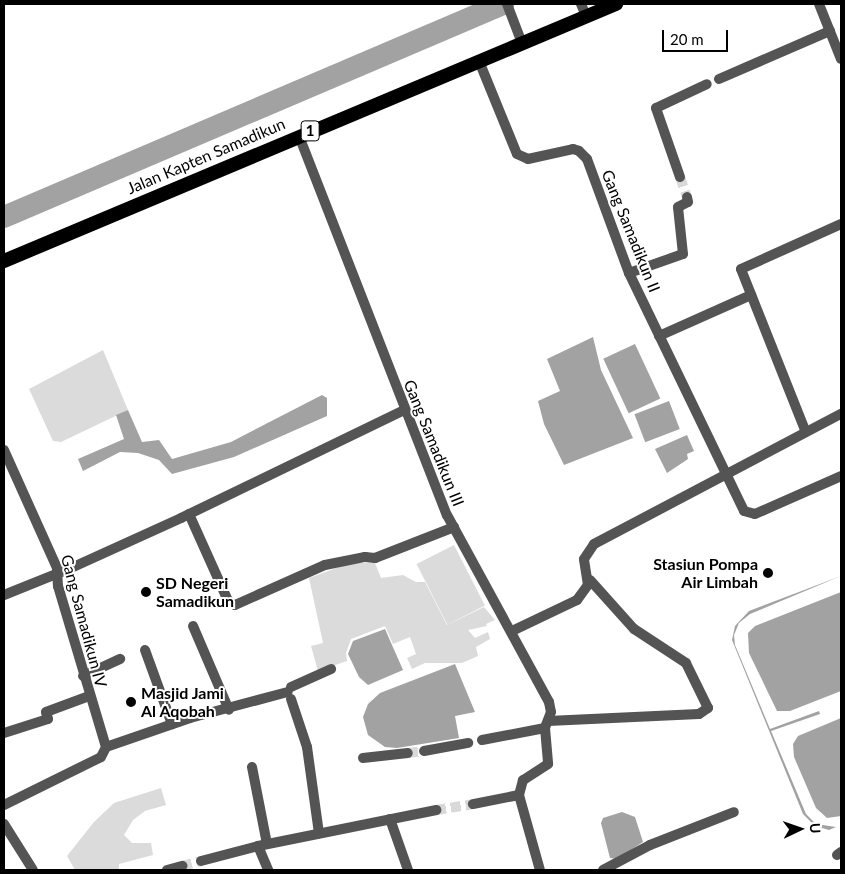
<!DOCTYPE html>
<style>
body{margin:0}
#map{position:relative;width:845px;height:874px;overflow:hidden;background:#fff;font-family:Lato,sans-serif}
div>[style]{position:absolute}
[style*='--x']{left:calc(var(--x)*1px);top:calc(var(--y)*1px);width:calc(var(--w)*1px);rotate:calc(var(--a)*1deg)}
.green>*{inset:0;background:#dbdbdb;transform-origin:0 0}
.water>*{inset:0;background:#a2a2a2;transform-origin:0 0}
.canal>*{height:22px;margin:-11px;padding:0 11px;transform-origin:11px;border-radius:11px;background:#a2a2a2}
.minor-tunnel>*{height:10px;margin-top:-5px;transform-origin:0;background:repeating-linear-gradient(90deg,#d9d9d9 0 10px,transparent 0 15px)}
.minor>*{height:10px;margin:-5px;padding:0 5px;transform-origin:5px;border-radius:5px;background:#545454}
.trunk>*{height:14px;margin:-7px;padding:0 7px;transform-origin:7px;border-radius:7px;background:#000}
.dots>*{width:14px;height:14px;translate:-50% -50%;box-sizing:border-box;border:2px solid #fff;border-radius:50%}
span{translate:-50% -50%;white-space:nowrap;text-align:center;line-height:1.15;-webkit-text-stroke:4px #fff;paint-order:stroke}
.shield-label span{padding:1px 4px;background:#fff;border:1px solid;border-radius:4px;-webkit-text-stroke-width:0}
.shield-label{font-size:15px;color:#000;font-weight:700}
.street-label{font-size:16px;color:#000}
.poi-label{font-size:16px;color:#000;font-weight:700}
.right{translate:-100% -50%;text-align:right}
.left{translate:0 -50%;text-align:left}
.frame{position:absolute;inset:0;border:5px solid #000;pointer-events:none}
.north{position:absolute;left:775px;top:804px;width:50px;height:50px;-webkit-text-stroke:4px #fff;paint-order:stroke;rotate:87deg;font-size:14px;font-weight:700;line-height:20px;text-align:center;color:#000}
.north::after{content:'';display:block;margin:auto;width:18px;height:22px;background:#000;clip-path:polygon(50% 0,100% 100%,50% 72%,0 100%)}
.scale{position:absolute;left:662px;top:30px;width:66px;height:22px;box-sizing:border-box;border:2px solid #000;border-top:0;padding-left:6px;font-size:15px;line-height:18px;white-space:nowrap;color:#000;-webkit-text-stroke:4px #fff;paint-order:stroke}
</style>
<div id="map">
<div class="green">
<i style="clip-path:polygon(103px 350px,128px 410px,61px 442px,53px 441px,29px 389px)"></i>
<i style="left:454px;top:545px;width:68px;height:42px;rotate:63deg"></i>
<i style="clip-path:polygon(350px 563px,375px 563px,381px 578px,403px 575px,416px 582px,425px 582px,447px 625px,484px 607px,495px 620px,486px 624px,487px 626px,468px 630px,475px 638px,488px 632px,490px 639px,476px 647px,478px 656px,462px 663px,425px 663px,412px 669px,407px 658px,416px 654px,410px 637px,393px 644px,385px 626px,351px 639px,346px 653px,347px 661px,318px 671px,311px 646px,323px 643px,309px 578px)"></i>
<i style="clip-path:polygon(161px 788px,166px 805px,145px 811px,133px 820px,124px 835px,132px 843px,151px 843px,153px 855px,119px 864px,119px 870px,75px 870px,67px 856px,94px 822px,114px 803px)"></i>
</div>
<div class="water">
<i style="clip-path:polygon(593px 337px,601px 370px,633px 438px,564px 465px,544px 424px,538px 401px,560px 391px,547px 359px)"></i>
<i style="left:635px;top:344px;width:60px;height:35px;rotate:65deg"></i>
<i style="clip-path:polygon(322px 395px,327px 398px,327px 416px,234px 457px,172px 474px,159px 460px,138px 453px,120px 452px,83px 471px,78px 459px,124px 439px,116px 415px,128px 410px,142px 442px,159px 440px,172px 459px,231px 442px)"></i>
<i style="left:669px;top:401px;width:30px;height:37px;rotate:69deg"></i>
<i style="clip-path:polygon(687px 435px,694px 451px,687px 454px,688px 459px,667px 473px,655px 449px)"></i>
<i style="clip-path:polygon(841px 576px,750px 614px,739px 623px,734px 635px,735px 645px,770px 729px,819px 711px,820px 714px,771px 731px,806px 814px,816px 824px,836px 827px,829px 830px,815px 826px,803px 814px,732px 640px,735px 626px,749px 611px)"></i>
<i style="clip-path:polygon(841px 592px,841px 691px,790px 711px,777px 711px,749px 653px,748px 633px,755px 626px)"></i>
<i style="clip-path:polygon(385px 629px,403px 670px,368px 685px,359px 677px,348px 654px,353px 641px)"></i>
<i style="clip-path:polygon(455px 664px,475px 712px,455px 716px,459px 738px,397px 748px,385px 747px,368px 735px,363px 717px,368px 704px,380px 693px)"></i>
<i style="clip-path:polygon(841px 718px,841px 816px,827px 818px,816px 808px,794px 757px,793px 744px,798px 736px)"></i>
<i style="clip-path:polygon(622px 812px,635px 817px,643px 842px,617px 859px,610px 858px,601px 823px,603px 818px)"></i>
</div>
<div class="canal">
<i style="--x:4;--y:217;--w:543;--a:-23.12"></i>
</div>
<div class="minor-tunnel">
<i style="--x:680;--y:177;--w:21;--a:71"></i>
<i style="--x:408;--y:753;--w:16;--a:-7"></i>
<i style="--x:436;--y:810;--w:37;--a:-9"></i>
<i style="--x:184;--y:870;--w:4;--a:-117"></i>
<i style="--x:182;--y:866;--w:20;--a:-15"></i>
</div>
<div class="minor">
<i style="--x:507;--y:4;--w:42;--a:69"></i>
<i style="--x:581;--y:4;--w:13;--a:67"></i>
<i style="--x:819;--y:4;--w:59;--a:68.2"></i>
<i style="--x:479;--y:61;--w:100;--a:67.8"></i>
<i style="--x:517;--y:154;--w:12;--a:24"></i>
<i style="--x:528;--y:159;--w:46;--a:-12.5"></i>
<i style="--x:573;--y:149;--w:6;--a:18"></i>
<i style="--x:579;--y:151;--w:11;--a:45"></i>
<i style="--x:587;--y:159;--w:121;--a:69.8"></i>
<i style="--x:629;--y:273;--w:264;--a:64.2"></i>
<i style="--x:744;--y:511;--w:11;--a:15"></i>
<i style="--x:755;--y:514;--w:94;--a:-23.8"></i>
<i style="--x:719;--y:79;--w:121;--a:-23.4"></i>
<i style="--x:299;--y:136;--w:407;--a:68.7"></i>
<i style="--x:447;--y:515;--w:213;--a:61.4"></i>
<i style="--x:549;--y:702;--w:10;--a:79"></i>
<i style="--x:551;--y:712;--w:17;--a:111"></i>
<i style="--x:545;--y:728;--w:36;--a:85"></i>
<i style="--x:548;--y:764;--w:30;--a:147"></i>
<i style="--x:523;--y:780;--w:16;--a:105"></i>
<i style="--x:519;--y:795;--w:47;--a:168.9"></i>
<i style="--x:680;--y:177;--w:73;--a:-109.2"></i>
<i style="--x:656;--y:108;--w:56;--a:-25.2"></i>
<i style="--x:629;--y:273;--w:57;--a:-19.4"></i>
<i style="--x:683;--y:254;--w:47;--a:-96.1"></i>
<i style="--x:678;--y:207;--w:11;--a:-27"></i>
<i style="--x:688;--y:202;--w:5;--a:-101"></i>
<i style="--x:659;--y:336;--w:101;--a:-24"></i>
<i style="--x:805;--y:430;--w:173;--a:-111.7"></i>
<i style="--x:741;--y:269;--w:110;--a:-24.2"></i>
<i style="--x:4;--y:450;--w:129;--a:65.8"></i>
<i style="--x:57;--y:568;--w:18;--a:87"></i>
<i style="--x:58;--y:586;--w:168;--a:73.4"></i>
<i style="--x:189;--y:514;--w:98;--a:65.8"></i>
<i style="--x:229;--y:603;--w:6;--a:18"></i>
<i style="--x:235;--y:605;--w:98;--a:-24"></i>
<i style="--x:325;--y:565;--w:41;--a:-11.3"></i>
<i style="--x:365;--y:557;--w:10;--a:6"></i>
<i style="--x:375;--y:558;--w:85;--a:-21.4"></i>
<i style="--x:4;--y:595;--w:72;--a:-21.9"></i>
<i style="--x:71;--y:568;--w:121;--a:-24.4"></i>
<i style="--x:181;--y:518;--w:248;--a:-25.8"></i>
<i style="--x:193;--y:626;--w:91;--a:66.8"></i>
<i style="--x:512;--y:631;--w:72;--a:-25.5"></i>
<i style="--x:577;--y:600;--w:19;--a:-54"></i>
<i style="--x:588;--y:585;--w:26;--a:-99"></i>
<i style="--x:584;--y:559;--w:18;--a:-56"></i>
<i style="--x:594;--y:544;--w:279;--a:-27.8"></i>
<i style="--x:145;--y:650;--w:79;--a:70"></i>
<i style="--x:83;--y:676;--w:41;--a:-24.7"></i>
<i style="--x:291;--y:687;--w:44;--a:-24.2"></i>
<i style="--x:291;--y:699;--w:51;--a:71.6"></i>
<i style="--x:307;--y:747;--w:87;--a:82.1"></i>
<i style="--x:548;--y:721;--w:151;--a:-2.7"></i>
<i style="--x:699;--y:714;--w:11;--a:-34"></i>
<i style="--x:708;--y:708;--w:50;--a:-116.1"></i>
<i style="--x:686;--y:663;--w:62;--a:-146.8"></i>
<i style="--x:634;--y:629;--w:66;--a:-131.9"></i>
<i style="--x:4;--y:733;--w:46;--a:-17.7"></i>
<i style="--x:48;--y:719;--w:7;--a:-106"></i>
<i style="--x:46;--y:712;--w:46;--a:-20.4"></i>
<i style="--x:482;--y:740;--w:64;--a:-10.8"></i>
<i style="--x:106;--y:747;--w:89;--a:-19"></i>
<i style="--x:190;--y:718;--w:101;--a:-14.9"></i>
<i style="--x:424;--y:751;--w:45;--a:-10.3"></i>
<i style="--x:363;--y:758;--w:45;--a:-6.3"></i>
<i style="--x:252;--y:767;--w:78;--a:79"></i>
<i style="--x:519;--y:795;--w:78;--a:74.4"></i>
<i style="--x:4;--y:805;--w:108;--a:-26.3"></i>
<i style="--x:101;--y:757;--w:11;--a:-63"></i>
<i style="--x:390;--y:819;--w:54;--a:70.6"></i>
<i style="--x:4;--y:824;--w:54;--a:57.8"></i>
<i style="--x:258;--y:846;--w:26;--a:67"></i>
<i style="--x:837;--y:855;--w:5;--a:-37"></i>
<i style="--x:201;--y:861;--w:59;--a:-14.7"></i>
<i style="--x:258;--y:846;--w:182;--a:-11.4"></i>
<i style="--x:167;--y:870;--w:16;--a:-15"></i>
<i style="--x:603;--y:870;--w:53;--a:-28"></i>
<i style="--x:650;--y:845;--w:90;--a:-21.4"></i>
</div>
<div class="trunk">
<i style="--x:4;--y:261;--w:664;--a:-22.78"></i>
</div>
<div class="dots">
<i style="left:768px;top:573px;background:#000"></i>
<i style="left:146px;top:592px;background:#000"></i>
<i style="left:131px;top:702px;background:#000"></i>
</div>
<div class="shield-label">
<span style="left:310px;top:131px">1</span>
</div>
<div class="street-label">
<span style="left:206px;top:156px;rotate:-23deg">Jalan Kapten Samadikun</span>
<span style="left:631px;top:231px;rotate:68deg">Gang Samadikun II</span>
<span style="left:434px;top:443px;rotate:68deg">Gang Samadikun III</span>
<span style="left:84px;top:621px;rotate:75deg">Gang Samadikun IV</span>
</div>
<div class="poi-label">
<span class="right" style="left:758px;top:573px">Stasiun Pompa<br>Air Limbah</span>
<span class="left" style="left:156px;top:592px">SD Negeri<br>Samadikun</span>
<span class="left" style="left:141px;top:702px">Masjid Jami<br>Al Aqobah</span>
</div>
<div class="frame"></div>
<div class="north">U</div>
<div class="scale">20 m</div>
</div>
